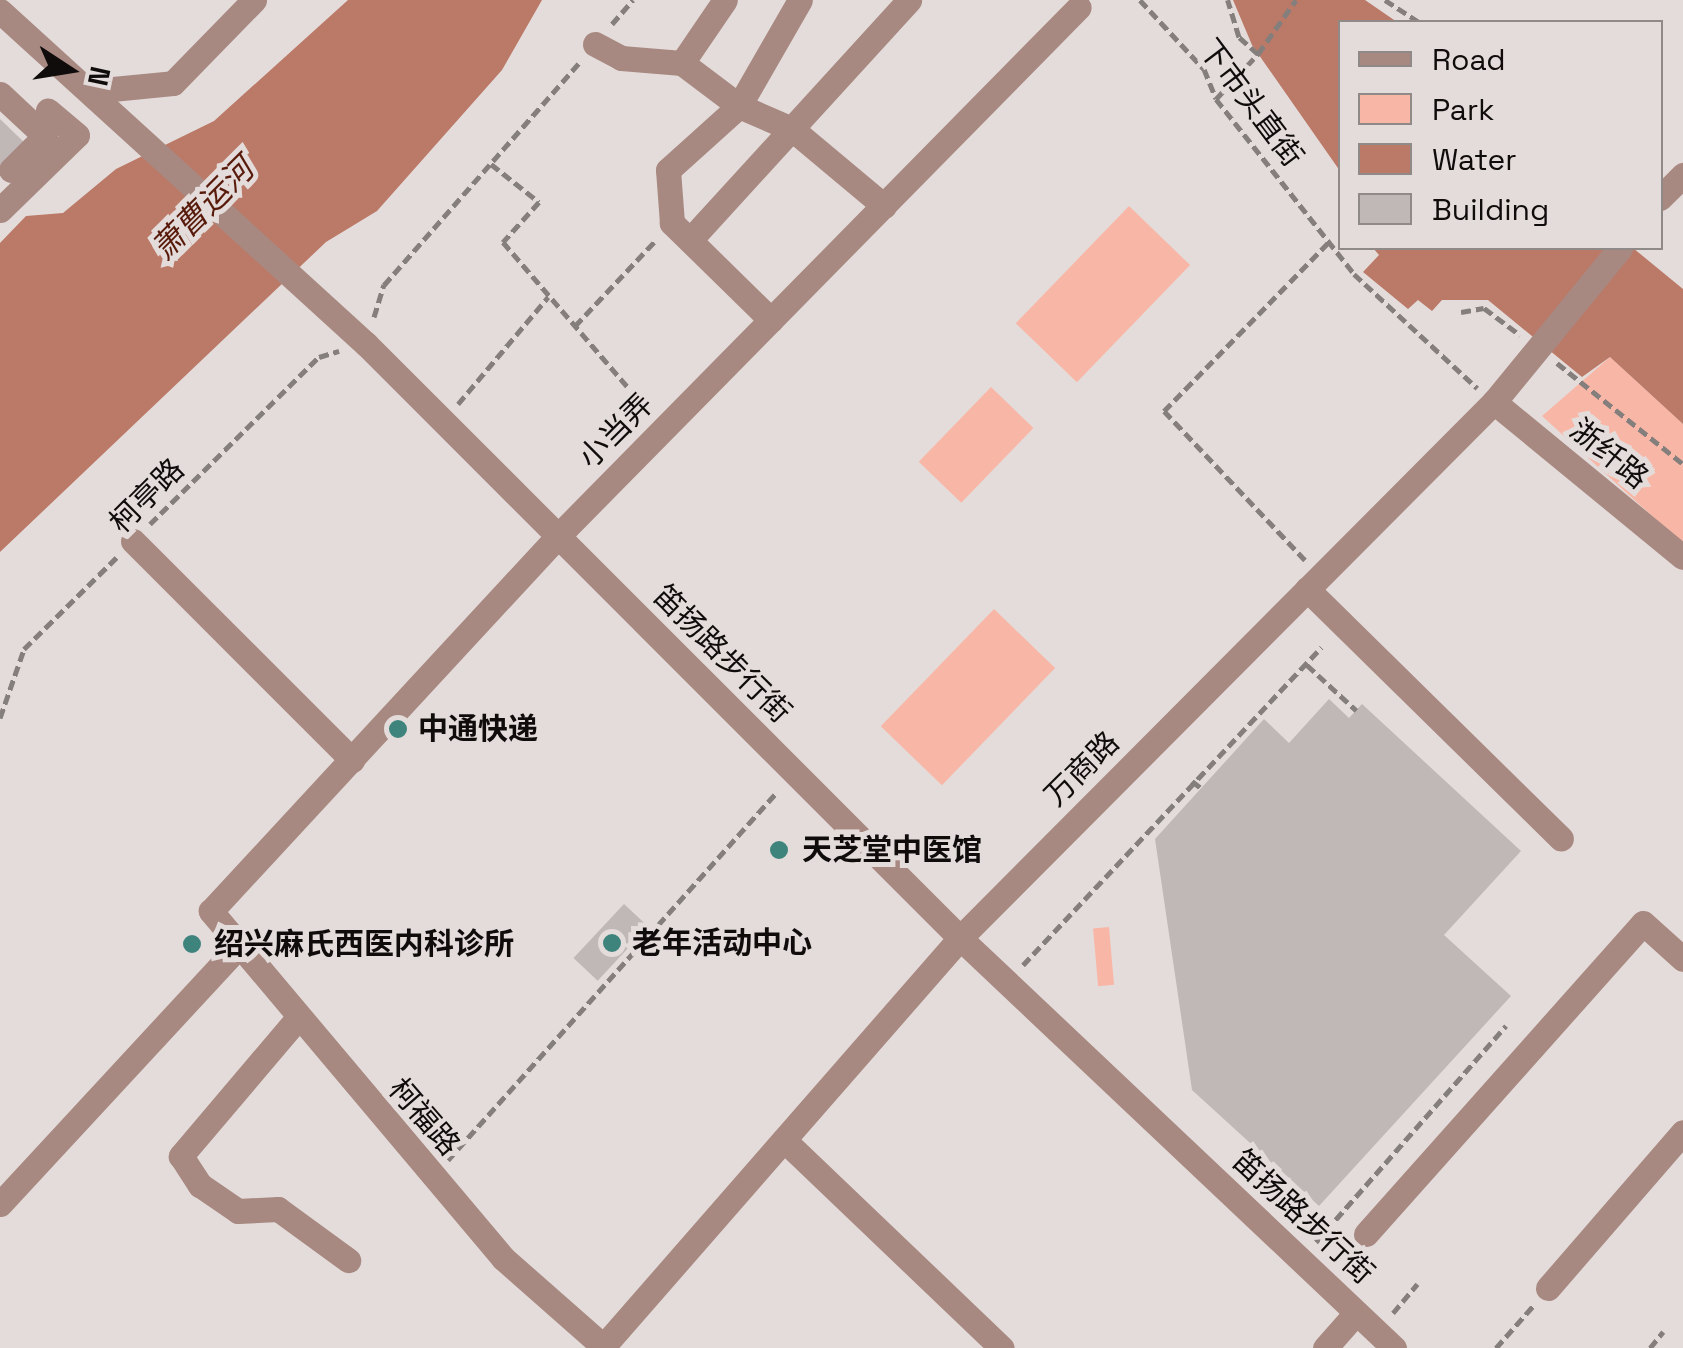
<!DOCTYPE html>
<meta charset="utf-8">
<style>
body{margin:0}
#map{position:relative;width:1683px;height:1348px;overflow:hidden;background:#e4dcda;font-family:"Space Grotesk","Noto Sans SC",sans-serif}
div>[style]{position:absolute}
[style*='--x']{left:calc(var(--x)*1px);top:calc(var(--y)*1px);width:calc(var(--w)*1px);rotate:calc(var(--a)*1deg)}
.green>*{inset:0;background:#f8b7a6;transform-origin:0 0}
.water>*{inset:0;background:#bb7967}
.building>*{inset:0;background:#c0b8b6;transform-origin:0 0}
.path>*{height:5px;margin-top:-2.5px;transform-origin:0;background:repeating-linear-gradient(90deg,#847e7d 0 10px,transparent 0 15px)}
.minor>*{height:25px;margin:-12.5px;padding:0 12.5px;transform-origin:12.5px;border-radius:12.5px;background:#a88981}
.minor-bridge>*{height:25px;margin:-12.5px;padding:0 12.5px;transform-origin:12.5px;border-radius:12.5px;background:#a88981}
.dots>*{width:28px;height:28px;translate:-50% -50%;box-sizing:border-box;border:5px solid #e4dcda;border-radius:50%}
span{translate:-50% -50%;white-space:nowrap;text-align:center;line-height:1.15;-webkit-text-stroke:10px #e4dcda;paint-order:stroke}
.street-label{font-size:30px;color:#0f0c0b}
.poi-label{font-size:30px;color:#0f0c0b;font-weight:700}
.left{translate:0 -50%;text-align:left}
.water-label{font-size:32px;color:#581b0b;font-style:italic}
.legend{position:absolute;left:1338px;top:20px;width:325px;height:230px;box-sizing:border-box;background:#e4dcda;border:2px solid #8f8987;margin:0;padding:12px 18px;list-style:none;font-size:30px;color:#0f0c0b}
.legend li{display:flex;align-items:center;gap:20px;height:50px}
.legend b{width:50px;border:2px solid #8f8987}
.north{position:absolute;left:20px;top:20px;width:100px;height:100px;-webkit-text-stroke:8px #e4dcda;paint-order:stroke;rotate:102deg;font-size:28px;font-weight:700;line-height:40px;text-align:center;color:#0f0c0b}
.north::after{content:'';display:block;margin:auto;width:35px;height:45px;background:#0f0c0b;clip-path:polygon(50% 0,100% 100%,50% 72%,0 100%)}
</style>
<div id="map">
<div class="green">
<i style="left:1129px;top:206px;width:85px;height:163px;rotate:44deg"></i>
<i style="clip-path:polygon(1610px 357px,1683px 424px,1683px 544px,1542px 416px)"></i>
<i style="left:991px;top:387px;width:59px;height:104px;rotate:44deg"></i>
<i style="left:994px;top:609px;width:85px;height:163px;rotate:44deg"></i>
<i style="left:1109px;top:927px;width:58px;height:16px;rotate:85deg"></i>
</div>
<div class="water">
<i style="clip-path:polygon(348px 0,542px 0,502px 70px,377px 211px,326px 242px,0 552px,0 243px,26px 216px,63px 213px,116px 169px,214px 121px)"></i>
<i style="clip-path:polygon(1233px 0,1365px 0,1397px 22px,1340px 22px,1340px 171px,1252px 45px)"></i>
<i style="clip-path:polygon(1373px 248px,1633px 248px,1683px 289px,1683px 424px,1610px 357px,1582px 377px,1488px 300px,1442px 300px,1432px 311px,1418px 300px,1408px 309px,1363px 272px,1379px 255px)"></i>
</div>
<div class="building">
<i style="clip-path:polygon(0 119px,28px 146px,0 174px)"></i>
<i style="clip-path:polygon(1329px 699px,1349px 718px,1362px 704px,1521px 851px,1444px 935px,1511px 996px,1319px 1206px,1192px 1090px,1155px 839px,1264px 719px,1289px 743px)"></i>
<i style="left:624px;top:904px;width:33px;height:74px;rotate:43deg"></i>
</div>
<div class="path">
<i style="--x:1140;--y:0;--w:94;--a:47.2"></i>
<i style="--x:1204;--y:69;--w:32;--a:68"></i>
<i style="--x:1216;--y:99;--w:223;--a:51.7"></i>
<i style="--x:1354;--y:274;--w:168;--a:42.8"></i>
<i style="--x:1385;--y:0;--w:40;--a:32.9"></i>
<i style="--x:612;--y:24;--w:32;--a:-49"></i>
<i style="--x:1258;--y:54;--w:66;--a:-54.9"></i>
<i style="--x:1216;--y:99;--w:62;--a:-47"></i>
<i style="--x:1258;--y:54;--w:25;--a:-138"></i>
<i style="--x:1239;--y:37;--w:39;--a:-107"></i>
<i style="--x:491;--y:164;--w:61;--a:38.4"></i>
<i style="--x:539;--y:202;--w:54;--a:132"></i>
<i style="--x:503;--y:242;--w:224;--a:49.3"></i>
<i style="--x:1461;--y:312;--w:23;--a:-10"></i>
<i style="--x:1484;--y:308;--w:45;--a:36.9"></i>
<i style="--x:374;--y:317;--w:34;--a:-73"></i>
<i style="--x:384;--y:285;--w:295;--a:-48.7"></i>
<i style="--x:575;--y:326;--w:118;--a:-46.7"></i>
<i style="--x:1557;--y:363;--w:161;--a:38.7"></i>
<i style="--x:458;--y:404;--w:140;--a:-49.9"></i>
<i style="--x:150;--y:524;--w:238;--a:-44.7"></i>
<i style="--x:319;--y:357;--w:21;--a:-17"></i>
<i style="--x:1305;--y:560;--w:205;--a:-133.4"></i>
<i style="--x:1164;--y:411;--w:236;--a:-45.7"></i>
<i style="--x:1307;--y:665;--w:67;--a:42.6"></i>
<i style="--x:0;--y:718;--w:73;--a:-70.8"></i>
<i style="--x:24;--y:649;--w:131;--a:-44.7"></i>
<i style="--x:1192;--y:781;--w:11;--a:38"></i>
<i style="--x:1023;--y:965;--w:436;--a:-46.8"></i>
<i style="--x:448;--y:1160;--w:494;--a:-48.2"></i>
<i style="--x:1245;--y:1175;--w:27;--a:-45"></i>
<i style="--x:1316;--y:1242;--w:288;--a:-48.7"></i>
<i style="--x:1393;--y:1313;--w:38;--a:-50"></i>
<i style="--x:1496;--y:1348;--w:56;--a:-48.6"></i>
<i style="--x:1650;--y:1348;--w:21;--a:-51"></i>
</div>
<div class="minor">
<i style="--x:0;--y:11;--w:495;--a:42.3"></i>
<i style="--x:366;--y:344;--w:840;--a:45"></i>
<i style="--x:960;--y:938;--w:597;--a:43.37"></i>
<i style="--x:595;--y:44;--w:30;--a:28"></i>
<i style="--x:621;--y:58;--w:61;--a:4.7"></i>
<i style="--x:682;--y:63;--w:71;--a:37"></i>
<i style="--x:739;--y:106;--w:58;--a:23.5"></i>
<i style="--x:792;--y:129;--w:120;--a:39.9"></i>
<i style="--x:682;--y:63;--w:76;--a:-55.7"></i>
<i style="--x:92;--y:91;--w:81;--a:-5.6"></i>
<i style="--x:173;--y:83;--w:116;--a:-45.7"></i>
<i style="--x:0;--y:94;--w:62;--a:43"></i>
<i style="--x:45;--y:136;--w:48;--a:135"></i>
<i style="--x:1660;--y:198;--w:33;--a:-45"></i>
<i style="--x:0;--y:210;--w:107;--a:-44.2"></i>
<i style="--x:77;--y:135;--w:38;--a:-140"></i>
<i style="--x:690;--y:240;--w:325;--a:-47.6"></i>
<i style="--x:771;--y:320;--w:139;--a:-135.6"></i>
<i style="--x:672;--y:223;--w:53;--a:-94.3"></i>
<i style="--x:668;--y:170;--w:96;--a:-42"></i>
<i style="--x:739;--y:106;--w:122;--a:-60.1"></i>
<i style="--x:133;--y:541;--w:310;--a:45"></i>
<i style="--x:1307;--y:589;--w:356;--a:44.5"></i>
<i style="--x:297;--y:1019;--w:180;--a:130.3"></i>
<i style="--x:181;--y:1156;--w:35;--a:57"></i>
<i style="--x:200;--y:1185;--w:46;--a:34.4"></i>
<i style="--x:238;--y:1211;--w:40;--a:-2.9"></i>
<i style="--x:278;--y:1209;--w:87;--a:36.1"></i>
<i style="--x:784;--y:1140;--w:301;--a:43.7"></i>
<i style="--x:0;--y:1204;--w:352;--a:-47.2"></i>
<i style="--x:1366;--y:1234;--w:416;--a:-48.3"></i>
<i style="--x:1643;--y:923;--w:54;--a:42"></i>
<i style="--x:1548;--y:1288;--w:206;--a:-49.1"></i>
<i style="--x:602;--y:1348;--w:544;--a:-48.87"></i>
<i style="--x:960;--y:938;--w:757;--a:-45.11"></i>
<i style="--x:1494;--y:402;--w:244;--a:39.4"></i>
<i style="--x:605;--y:1348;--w:136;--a:-138.6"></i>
<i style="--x:503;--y:1258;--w:454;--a:-130.1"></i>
<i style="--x:211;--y:911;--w:511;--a:-47.22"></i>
<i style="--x:558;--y:536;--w:742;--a:-45.44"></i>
<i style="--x:1325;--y:1348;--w:47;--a:-48.5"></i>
</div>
<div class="minor-bridge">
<i style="--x:1494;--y:402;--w:199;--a:-50.7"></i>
</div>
<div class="dots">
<i style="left:398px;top:729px;background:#3e847c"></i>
<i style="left:779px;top:850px;background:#3e847c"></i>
<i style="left:612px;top:943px;background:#3e847c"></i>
<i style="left:192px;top:944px;background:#3e847c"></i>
</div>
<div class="street-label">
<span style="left:1251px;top:103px;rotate:53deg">下市头直街</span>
<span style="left:616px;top:431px;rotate:-45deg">小当弄</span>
<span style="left:1609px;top:454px;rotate:39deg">浙纤路</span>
<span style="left:147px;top:496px;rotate:-45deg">柯亭路</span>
<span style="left:722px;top:654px;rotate:45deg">笛扬路步行街</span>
<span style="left:1082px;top:769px;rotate:-45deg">万商路</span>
<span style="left:424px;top:1117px;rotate:49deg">柯福路</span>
<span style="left:1303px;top:1217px;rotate:43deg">笛扬路步行街</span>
</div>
<div class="poi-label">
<span class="left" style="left:418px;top:729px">中通快递</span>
<span class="left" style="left:802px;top:850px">天芝堂中医馆</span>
<span class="left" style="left:632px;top:943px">老年活动中心</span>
<span class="left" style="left:214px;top:944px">绍兴麻氏西医内科诊所</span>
</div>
<div class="water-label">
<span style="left:203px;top:209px;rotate:-45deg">萧曹运河</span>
</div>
<ul class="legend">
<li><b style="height:12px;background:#a88981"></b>Road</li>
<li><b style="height:28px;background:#f8b7a6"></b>Park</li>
<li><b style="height:28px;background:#bb7967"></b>Water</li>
<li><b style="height:28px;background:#c0b8b6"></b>Building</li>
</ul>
<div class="north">N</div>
</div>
